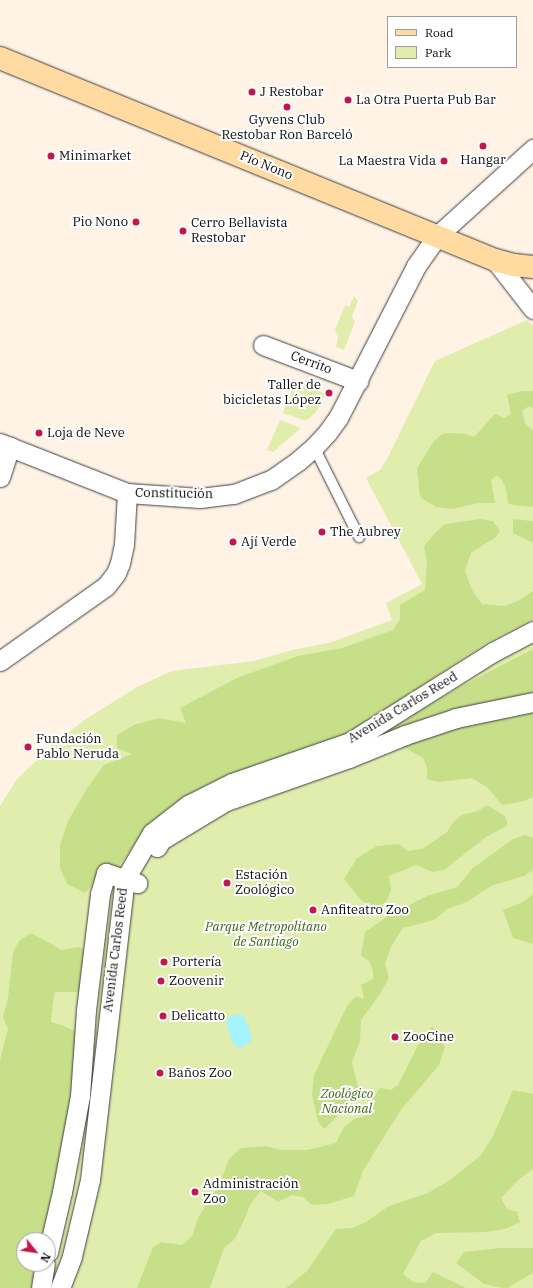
<!DOCTYPE html>
<meta charset="utf-8">
<style>
body{margin:0}
#map{position:relative;width:533px;height:1288px;overflow:hidden;background:#fff3e6;font-family:"IBM Plex Serif",serif}
div>[style]{position:absolute}
[style*='--x']{left:calc(var(--x)*1px);top:calc(var(--y)*1px);width:calc(var(--w)*1px);rotate:calc(var(--a)*1deg)}
.green>*{inset:0;background:#e0edac}
.forest>*{inset:0;background:#c8df8a}
.water>*{inset:0;background:#a5f4fd}
.roads{filter:drop-shadow(0 0 1px #3d3d3d) drop-shadow(0 0 1px #3d3d3d)}
.lane>*{height:10px;margin:-5px;padding:0 5px;transform-origin:5px;border-radius:5px;background:#fff}
.street>*{height:19px;margin:-9.5px;padding:0 9.5px;transform-origin:9.5px;border-radius:9.5px;background:#fff}
.secondary>*{height:22px;margin:-11px;padding:0 11px;transform-origin:11px;border-radius:11px;background:#ffdba1}
.dots>*{width:11px;height:11px;translate:-50% -50%;box-sizing:border-box;border:2px solid #fff;border-radius:50%}
span{translate:-50% -50%;white-space:nowrap;text-align:center;line-height:1.15;-webkit-text-stroke:4px #fff;paint-order:stroke}
.poi-label{font-size:13px;color:#0a0a0a}
.left{translate:0 -50%;text-align:left}
.right{translate:-100% -50%;text-align:right}
.street-label{font-size:13px;color:#0a0a0a}
.park-label{font-size:13px;color:#3c6615;font-style:italic}
.legend{position:absolute;left:387px;top:16px;width:130px;height:52px;box-sizing:border-box;background:#fff;border:1px solid #9d9d9d;margin:0;padding:5px 7px;list-style:none;font-size:12px;color:#0a0a0a}
.legend li{display:flex;align-items:center;gap:8px;height:20px}
.legend b{width:20px;border:1px solid #9d9d9d}
.north{position:absolute;left:16px;top:1232px;width:40px;height:40px;box-sizing:border-box;background:#fff;border:1px solid #9d9d9d;border-radius:50%;rotate:120deg;font-size:11px;font-weight:700;line-height:16px;text-align:center;color:#0a0a0a}
.north::after{content:'';display:block;margin:auto;width:14px;height:18px;background:#c6154e;clip-path:polygon(50% 0,100% 100%,50% 72%,0 100%)}
</style>
<div id="map">
<div class="green">
<i style="clip-path:polygon(354px 296px,358px 301px,352px 316px,355px 322px,344px 350px,336px 347px,338px 338px,335px 330px,345px 305px,349px 307px)"></i>
<i style="clip-path:polygon(evenodd,527px 320px,533px 326px,533px 1288px,0 1288px,0 806px,17px 779px,52px 746px,83px 721px,137px 687px,172px 671px,254px 661px,289px 651px,332px 642px,392px 620px,386px 603px,422px 584px,366px 478px,380px 470px,388px 457px,435px 361px,527px 320px,24px 1240px,48px 1240px,48px 1264px,24px 1264px,24px 1240px)"></i>
<i style="clip-path:polygon(295px 381px,326px 394px,316px 412px,306px 421px,283px 413px)"></i>
<i style="clip-path:polygon(280px 420px,301px 428px,273px 452px,267px 450px)"></i>
</div>
<div class="forest">
<i style="clip-path:polygon(521px 391px,533px 391px,533px 408px,529px 406px,522px 411px,525px 423px,533px 431px,533px 507px,513px 505px,508px 503px,506px 489px,502px 480px,497px 475px,491px 480px,495px 503px,479px 503px,453px 509px,436px 507px,420px 497px,417px 468px,434px 441px,442px 434px,449px 433px,466px 434px,474px 437px,495px 414px,504px 418px,511px 414px,507px 395px)"></i>
<i style="clip-path:polygon(480px 519px,493px 521px,500px 531px,496px 537px,471px 553px,465px 571px,472px 590px,482px 604px,504px 606px,518px 601px,533px 591px,533px 619px,486px 643px,346px 736px,146px 828px,119px 866px,115px 880px,109px 892px,93px 884px,85px 893px,67px 884px,60px 868px,60px 845px,68px 821px,87px 788px,104px 765px,132px 754px,117px 748px,117px 735px,134px 725px,159px 718px,186px 723px,180px 708px,239px 677px,298px 656px,342px 648px,393px 630px,400px 619px,400px 605px,425px 590px,427px 562px,424px 546px,435px 533px,445px 524px)"></i>
<i style="clip-path:polygon(513px 519px,533px 521px,533px 543px,513px 533px)"></i>
<i style="clip-path:polygon(533px 649px,533px 797px,524px 801px,502px 805px,488px 788px,472px 778px,438px 782px,427px 779px,427px 767px,423px 758px,405px 748px,380px 750px,376px 737px,460px 687px)"></i>
<i style="clip-path:polygon(487px 805px,505px 816px,508px 825px,486px 837px,444px 870px,433px 872px,416px 865px,389px 876px,391px 890px,386px 902px,374px 910px,361px 900px,344px 879px,357px 858px,377px 846px,399px 844px,408px 851px,422px 849px,447px 832px,454px 821px,462px 815px,478px 811px)"></i>
<i style="clip-path:polygon(525px 835px,533px 838px,533px 870px,524px 876px,491px 886px,467px 902px,447px 909px,434px 920px,403px 928px,391px 947px,385px 963px,389px 978px,380px 994px,361px 1020px,360px 1041px,352px 1062px,358px 1087px,344px 1110px,324px 1129px,318px 1122px,312px 1095px,314px 1075px,347px 1006px,356px 996px,364px 999px,361px 985px,373px 979px,373px 971px,369px 961px,361px 956px,365px 932px,388px 916px,427px 896px,457px 887px,473px 868px,513px 839px)"></i>
<i style="clip-path:polygon(533px 894px,533px 944px,513px 938px,503px 910px,523px 902px)"></i>
<i style="clip-path:polygon(31px 933px,62px 950px,79px 947px,94px 953px,86px 992px,55px 992px,53px 1003px,51px 1022px,62px 1025px,76px 1032px,73px 1093px,45px 1240px,24px 1240px,24px 1264px,40px 1264px,36px 1288px,0 1288px,0 1060px,8px 1029px,3px 1017px,8px 998px,13px 952px,19px 941px)"></i>
<i style="clip-path:polygon(432px 1026px,445px 1047px,439px 1065px,401px 1110px,385px 1135px,363px 1171px,354px 1196px,328px 1204px,312px 1205px,303px 1197px,292px 1195px,278px 1202px,261px 1191px,250px 1205px,245px 1218px,235px 1239px,224px 1248px,210px 1288px,137px 1288px,153px 1247px,161px 1242px,182px 1245px,192px 1236px,198px 1218px,221px 1180px,229px 1159px,241px 1148px,267px 1146px,281px 1150px,307px 1150px,336px 1143px,344px 1127px,356px 1118px,365px 1116px,370px 1103px,380px 1088px,391px 1090px,398px 1085px,417px 1047px)"></i>
<i style="clip-path:polygon(513px 1090px,533px 1094px,533px 1169px,518px 1180px,501px 1198px,507px 1209px,517px 1212px,520px 1222px,505px 1229px,487px 1232px,436px 1233px,421px 1241px,403px 1274px,413px 1282px,425px 1283px,433px 1272px,466px 1288px,286px 1288px,307px 1271px,336px 1229px,352px 1228px,366px 1222px,389px 1206px,428px 1193px,450px 1180px,480px 1156px,493px 1136px)"></i>
<i style="clip-path:polygon(500px 1248px,533px 1248px,533px 1273px,507px 1288px,503px 1288px,484px 1284px,456px 1263px,464px 1252px)"></i>
</div>
<div class="water">
<i style="clip-path:polygon(242px 1014px,248px 1025px,252px 1038px,249px 1043px,240px 1048px,233px 1044px,226px 1022px,230px 1016px)"></i>
</div>
<div class="roads">
<div class="lane">
<i style="--x:314;--y:447;--w:101;--a:63.4"></i>
</div>
<div class="street">
<i style="--x:495;--y:260;--w:62;--a:52.2"></i>
<i style="--x:263;--y:345;--w:102;--a:20.8"></i>
<i style="--x:0;--y:443;--w:136;--a:21.5"></i>
<i style="--x:127;--y:493;--w:73;--a:3.9"></i>
<i style="--x:200;--y:498;--w:34;--a:-7"></i>
<i style="--x:234;--y:494;--w:40;--a:-21"></i>
<i style="--x:271;--y:480;--w:33;--a:-35"></i>
<i style="--x:298;--y:461;--w:21;--a:-41"></i>
<i style="--x:314;--y:447;--w:19;--a:-47"></i>
<i style="--x:327;--y:433;--w:19;--a:-54"></i>
<i style="--x:338;--y:418;--w:171;--a:-62.8"></i>
<i style="--x:416;--y:266;--w:37;--a:-55"></i>
<i style="--x:437;--y:236;--w:130;--a:-42.2"></i>
<i style="--x:0;--y:477;--w:32;--a:-72"></i>
<i style="--x:0;--y:661;--w:130;--a:-35.3"></i>
<i style="--x:106;--y:586;--w:16;--a:-52"></i>
<i style="--x:116;--y:573;--w:11;--a:-68"></i>
<i style="--x:120;--y:563;--w:19;--a:-78"></i>
<i style="--x:124;--y:544;--w:51;--a:-86.6"></i>
<i style="--x:157;--y:847;--w:8;--a:-60"></i>
<i style="--x:161;--y:840;--w:76;--a:-31"></i>
<i style="--x:226;--y:801;--w:130;--a:-19.3"></i>
<i style="--x:349;--y:758;--w:61;--a:-22.3"></i>
<i style="--x:405;--y:735;--w:54;--a:-18.4"></i>
<i style="--x:456;--y:718;--w:79;--a:-11.7"></i>
<i style="--x:48;--y:1252;--w:62;--a:-76.9"></i>
<i style="--x:62;--y:1192;--w:98;--a:-79.4"></i>
<i style="--x:80;--y:1096;--w:86;--a:-86"></i>
<i style="--x:86;--y:1010;--w:117;--a:-83.1"></i>
<i style="--x:100;--y:894;--w:22;--a:-74"></i>
<i style="--x:106;--y:873;--w:33;--a:18"></i>
<i style="--x:41;--y:1288;--w:24;--a:-81"></i>
<i style="--x:60;--y:1288;--w:34;--a:-69"></i>
<i style="--x:72;--y:1256;--w:78;--a:-76.7"></i>
<i style="--x:90;--y:1180;--w:303;--a:-83.4"></i>
<i style="--x:125;--y:879;--w:53;--a:-59.6"></i>
<i style="--x:152;--y:833;--w:46;--a:-37.9"></i>
<i style="--x:188;--y:805;--w:49;--a:-26.6"></i>
<i style="--x:232;--y:783;--w:125;--a:-19.2"></i>
<i style="--x:350;--y:742;--w:169;--a:-32.2"></i>
<i style="--x:493;--y:652;--w:45;--a:-27.7"></i>
</div>
<div class="secondary">
<i style="--x:0;--y:58;--w:535;--a:22.2"></i>
<i style="--x:495;--y:260;--w:20;--a:15"></i>
<i style="--x:514;--y:265;--w:19;--a:6"></i>
</div>
</div>
<div class="dots">
<i style="left:252px;top:92px;background:#c6154e"></i>
<i style="left:348px;top:100px;background:#c6154e"></i>
<i style="left:287px;top:107px;background:#c6154e"></i>
<i style="left:483px;top:146px;background:#c6154e"></i>
<i style="left:51px;top:156px;background:#c6154e"></i>
<i style="left:444px;top:161px;background:#c6154e"></i>
<i style="left:136px;top:222px;background:#c6154e"></i>
<i style="left:183px;top:231px;background:#c6154e"></i>
<i style="left:329px;top:393px;background:#c6154e"></i>
<i style="left:39px;top:433px;background:#c6154e"></i>
<i style="left:322px;top:532px;background:#c6154e"></i>
<i style="left:233px;top:542px;background:#c6154e"></i>
<i style="left:28px;top:747px;background:#c6154e"></i>
<i style="left:227px;top:883px;background:#c6154e"></i>
<i style="left:313px;top:910px;background:#c6154e"></i>
<i style="left:164px;top:962px;background:#c6154e"></i>
<i style="left:161px;top:981px;background:#c6154e"></i>
<i style="left:163px;top:1016px;background:#c6154e"></i>
<i style="left:395px;top:1037px;background:#c6154e"></i>
<i style="left:160px;top:1073px;background:#c6154e"></i>
<i style="left:195px;top:1192px;background:#c6154e"></i>
</div>
<div class="poi-label">
<span class="left" style="left:260px;top:92px">J Restobar</span>
<span class="left" style="left:356px;top:100px">La Otra Puerta Pub Bar</span>
<span style="left:287px;top:128px">Gyvens Club<br>Restobar Ron Barceló</span>
<span class="left" style="left:59px;top:156px">Minimarket</span>
<span style="left:483px;top:160px">Hangar</span>
<span class="right" style="left:436px;top:161px">La Maestra Vida</span>
<span class="right" style="left:128px;top:222px">Pio Nono</span>
<span class="left" style="left:191px;top:231px">Cerro Bellavista<br>Restobar</span>
<span class="right" style="left:321px;top:393px">Taller de<br>bicicletas López</span>
<span class="left" style="left:47px;top:433px">Loja de Neve</span>
<span class="left" style="left:330px;top:532px">The Aubrey</span>
<span class="left" style="left:241px;top:542px">Ají Verde</span>
<span class="left" style="left:36px;top:747px">Fundación<br>Pablo Neruda</span>
<span class="left" style="left:235px;top:883px">Estación<br>Zoológico</span>
<span class="left" style="left:321px;top:910px">Anfiteatro Zoo</span>
<span class="left" style="left:172px;top:962px">Portería</span>
<span class="left" style="left:169px;top:981px">Zoovenir</span>
<span class="left" style="left:171px;top:1016px">Delicatto</span>
<span class="left" style="left:403px;top:1037px">ZooCine</span>
<span class="left" style="left:168px;top:1073px">Baños Zoo</span>
<span class="left" style="left:203px;top:1192px">Administración<br>Zoo</span>
</div>
<div class="street-label">
<span style="left:266px;top:166px;rotate:22deg">Pío Nono</span>
<span style="left:311px;top:363px;rotate:20deg">Cerrito</span>
<span style="left:174px;top:494px;rotate:1deg">Constitución</span>
<span style="left:403px;top:708px;rotate:-31deg">Avenida Carlos Reed</span>
<span style="left:116px;top:950px;rotate:-83deg">Avenida Carlos Reed</span>
</div>
<div class="park-label">
<span style="left:266px;top:935px">Parque Metropolitano<br>de Santiago</span>
<span style="left:347px;top:1102px">Zoológico<br>Nacional</span>
</div>
<ul class="legend">
<li><b style="height:5px;background:#ffdba1"></b>Road</li>
<li><b style="height:11px;background:#e0edac"></b>Park</li>
</ul>
<div class="north">N</div>
</div>
